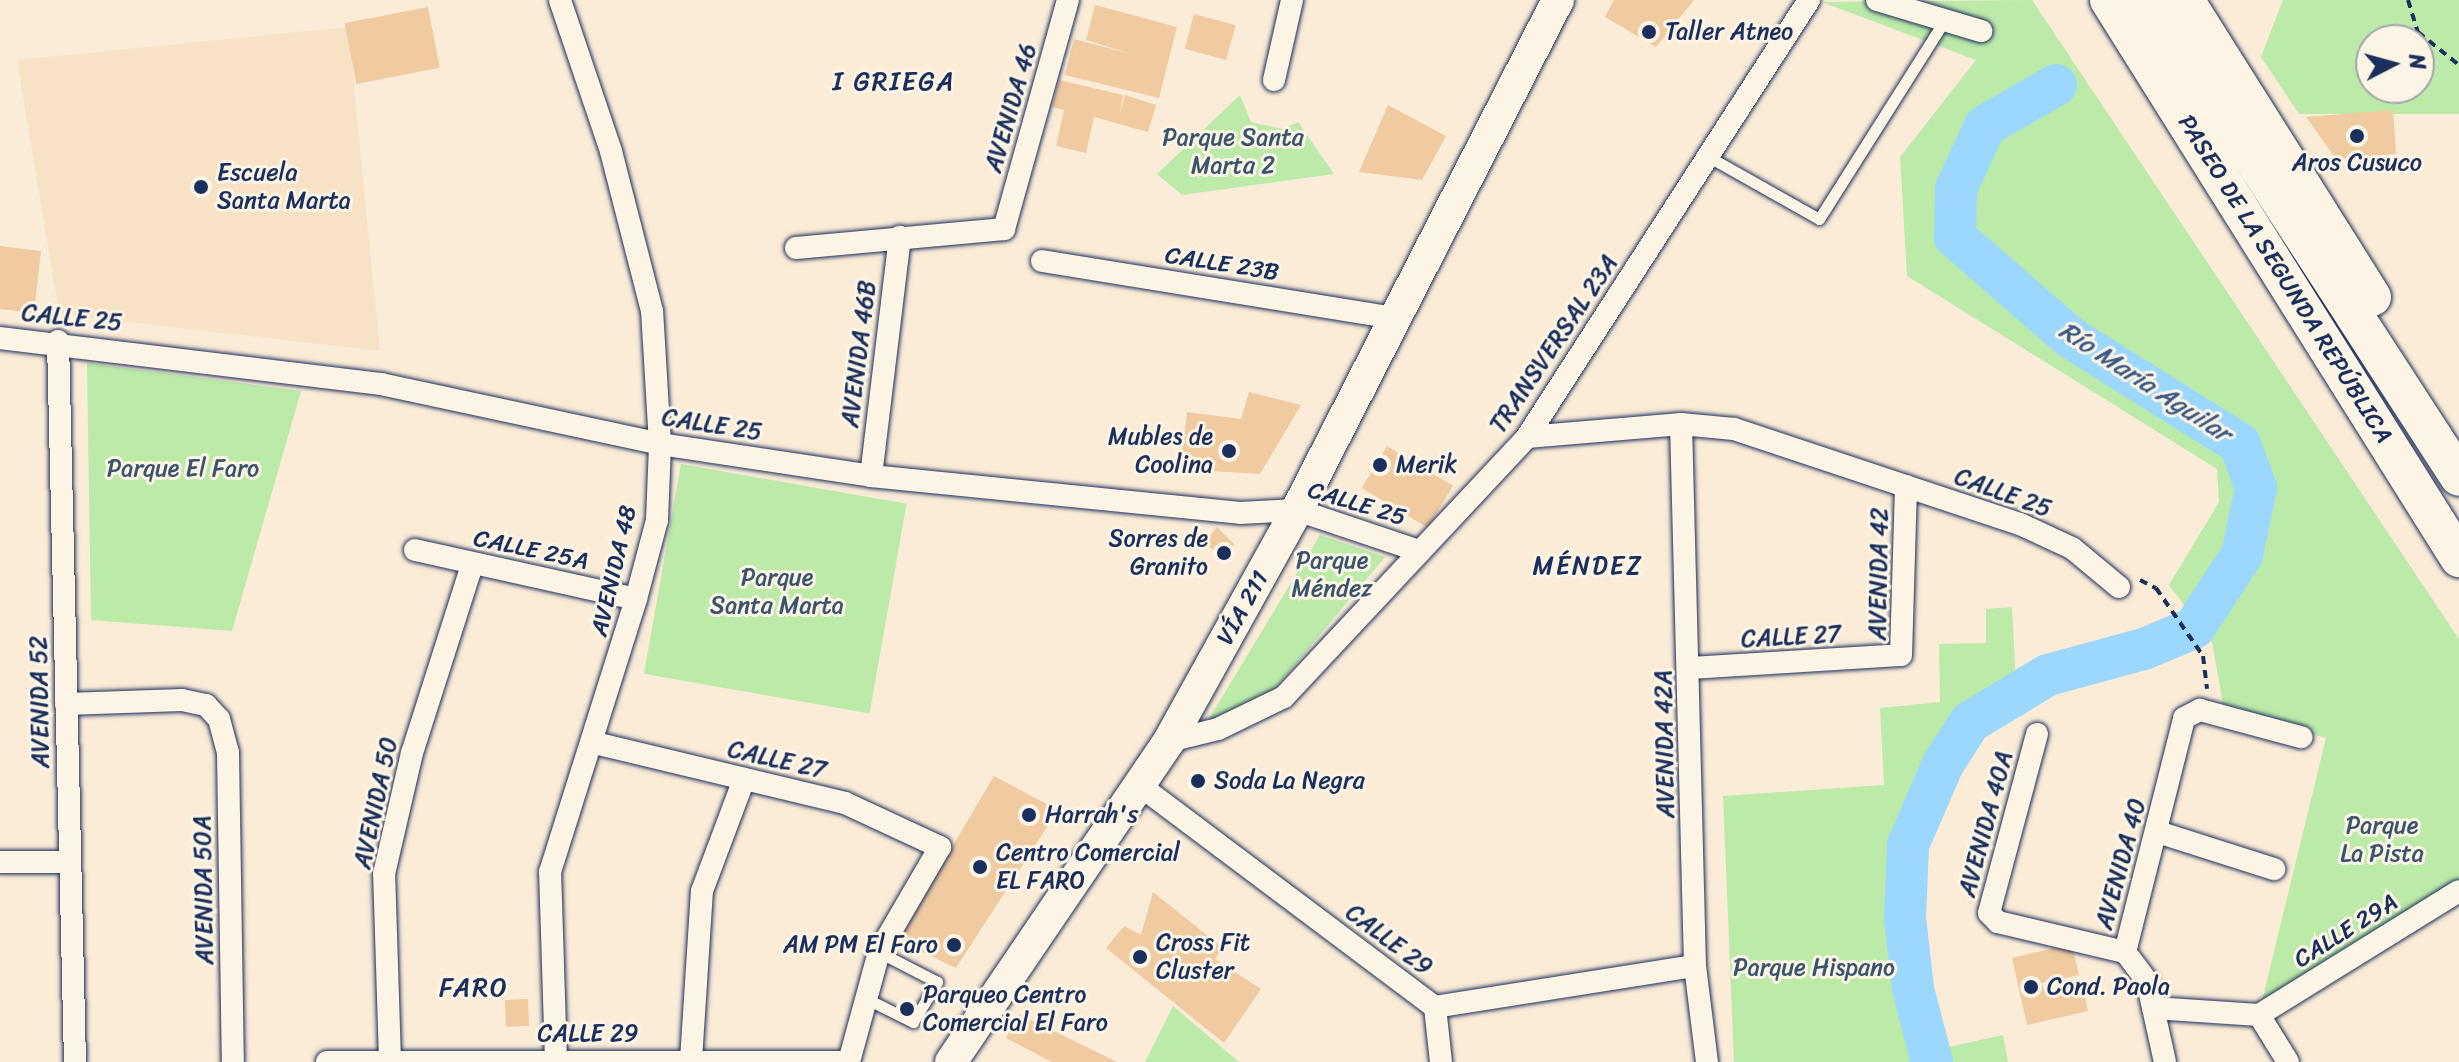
<!DOCTYPE html>
<meta charset="utf-8">
<style>
body{margin:0}
#map{position:relative;width:2459px;height:1062px;overflow:hidden;background:#faecd7;font-family:Sriracha,sans-serif}
div>[style]{position:absolute}
[style*='--x']{left:calc(var(--x)*1px);top:calc(var(--y)*1px);width:calc(var(--w)*1px);rotate:calc(var(--a)*1deg)}
.built>*{inset:0;background:#f7e2c6}
.green>*{inset:0;background:#bbeaa9;transform-origin:0 0}
.river>*{height:42px;margin:-21px;padding:0 21px;transform-origin:21px;border-radius:21px;background:#9cd7fd}
.building>*{inset:0;background:#f0caa0;transform-origin:0 0}
.path>*{height:4px;margin-top:-2px;transform-origin:0;background:repeating-linear-gradient(90deg,#1b2f5e 0 8px,transparent 0 14px)}
.roads{filter:drop-shadow(0 0 2px #1b2f5e) drop-shadow(0 0 2px #1b2f5e)}
.service>*{height:11px;margin:-5.5px;padding:0 5.5px;transform-origin:5.5px;border-radius:5.5px;background:#fcf5e5}
.minor>*{height:22px;margin:-11px;padding:0 11px;transform-origin:11px;border-radius:11px;background:#fcf5e5}
.secondary>*{height:32px;margin:-16px;padding:0 16px;transform-origin:16px;border-radius:16px;background:#fcf5e5}
.trunk>*{height:38px;margin:-19px;padding:0 19px;transform-origin:19px;border-radius:19px;background:#fcf5e5}
.dots>*{width:22px;height:22px;translate:-50% -50%;box-sizing:border-box;border:4px solid #fcf5e5;border-radius:50%}
span{translate:-50% -50%;white-space:nowrap;text-align:center;line-height:1.15;-webkit-text-stroke:6px #fcf5e5;paint-order:stroke}
.poi-label{font-size:24px;color:#1b2f5e}
.left{translate:0 -50%;text-align:left}
.right{translate:-100% -50%;text-align:right}
.street-label{font-size:24px;color:#1b2f5e}
.park-label{font-size:24px;color:#3b546d}
.neighbourhood-label{font-size:26px;color:#1b2f5e;letter-spacing:2px}
.water-label{font-size:26px;color:#3b5986;font-style:italic}
.north{position:absolute;left:2355px;top:24px;width:80px;height:80px;box-sizing:border-box;background:#fcf5e5;border:2px solid #a2a6af;border-radius:50%;rotate:84deg;font-size:22px;font-weight:700;line-height:32px;text-align:center;color:#1b2f5e}
.north::after{content:'';display:block;margin:auto;width:28px;height:36px;background:#1b2f5e;clip-path:polygon(50% 0,100% 100%,50% 72%,0 100%)}
</style>
<div id="map">
<div class="built">
<i style="clip-path:polygon(348px 27px,380px 351px,59px 314px,17px 60px)"></i>
</div>
<div class="green">
<i style="clip-path:polygon(2032px 0,2459px 639px,2459px 883px,2261px 1005px,2326px 738px,2224px 709px,2212px 642px,2169px 585px,2219px 502px,2217px 469px,1907px 276px,1900px 157px,1976px 60px,1822px 2px)"></i>
<i style="clip-path:polygon(evenodd,2283px 0,2459px 0,2459px 114px,2299px 114px,2261px 57px,2283px 0,2371px 40px,2419px 40px,2419px 88px,2371px 88px,2371px 40px)"></i>
<i style="clip-path:polygon(1240px 95px,1251px 122px,1282px 129px,1298px 122px,1334px 174px,1182px 195px,1157px 174px)"></i>
<i style="clip-path:polygon(87px 363px,301px 391px,232px 631px,91px 620px)"></i>
<i style="left:681px;top:464px;width:229px;height:213px;rotate:10deg"></i>
<i style="clip-path:polygon(1320px 535px,1385px 557px,1273px 691px,1207px 722px)"></i>
<i style="clip-path:polygon(2012px 607px,2016px 686px,1965px 718px,1938px 760px,1901px 840px,1896px 909px,1920px 1062px,1734px 1062px,1723px 796px,1884px 785px,1880px 708px,1940px 702px,1939px 644px,1986px 643px,1986px 609px)"></i>
<i style="clip-path:polygon(1173px 1006px,1239px 1062px,1145px 1062px)"></i>
<i style="clip-path:polygon(2003px 1035px,2008px 1062px,1943px 1062px,1940px 1049px)"></i>
</div>
<div class="river">
<i style="--x:1932;--y:1062;--w:75;--a:-104.6"></i>
<i style="--x:1913;--y:989;--w:71;--a:-96.4"></i>
<i style="--x:1905;--y:918;--w:73;--a:-87.6"></i>
<i style="--x:1908;--y:845;--w:88;--a:-66.6"></i>
<i style="--x:1943;--y:764;--w:50;--a:-57.3"></i>
<i style="--x:1970;--y:722;--w:91;--a:-31.1"></i>
<i style="--x:2048;--y:675;--w:99;--a:-15.2"></i>
<i style="--x:2144;--y:649;--w:54;--a:-22.8"></i>
<i style="--x:2194;--y:628;--w:87;--a:-56.7"></i>
<i style="--x:2242;--y:555;--w:68;--a:-78.2"></i>
<i style="--x:2256;--y:488;--w:47;--a:-110"></i>
<i style="--x:2240;--y:444;--w:199;--a:-147.9"></i>
<i style="--x:2071;--y:338;--w:154;--a:-139"></i>
<i style="--x:1955;--y:237;--w:48;--a:-88.8"></i>
<i style="--x:1956;--y:189;--w:69;--a:-65.3"></i>
<i style="--x:1985;--y:126;--w:82;--a:-30"></i>
</div>
<div class="building">
<i style="clip-path:polygon(1614px 0,1694px 0,1656px 47px,1605px 17px)"></i>
<i style="clip-path:polygon(1095px 5px,1177px 27px,1159px 98px,1065px 75px,1074px 39px,1131px 54px,1086px 40px)"></i>
<i style="left:428px;top:7px;width:62px;height:85px;rotate:79deg"></i>
<i style="left:1194px;top:14px;width:43px;height:36px;rotate:15deg"></i>
<i style="clip-path:polygon(1059px 80px,1123px 95px,1120px 112px,1125px 95px,1156px 105px,1148px 132px,1094px 117px,1086px 153px,1056px 146px,1064px 110px,1052px 107px)"></i>
<i style="clip-path:polygon(1388px 105px,1446px 136px,1422px 180px,1359px 172px)"></i>
<i style="clip-path:polygon(2393px 110px,2396px 154px,2336px 159px,2306px 117px)"></i>
<i style="clip-path:polygon(0 246px,41px 251px,34px 313px,0 309px)"></i>
<i style="clip-path:polygon(1249px 392px,1301px 405px,1260px 474px,1180px 469px,1187px 412px,1241px 419px)"></i>
<i style="left:1387px;top:446px;width:77px;height:49px;rotate:31deg"></i>
<i style="clip-path:polygon(1217px 527px,1234px 544px,1227px 562px,1204px 542px)"></i>
<i style="clip-path:polygon(994px 776px,1058px 810px,956px 968px,897px 940px)"></i>
<i style="clip-path:polygon(1153px 892px,1223px 948px,1215px 959px,1261px 989px,1224px 1043px,1106px 948px,1124px 926px,1141px 935px)"></i>
<i style="clip-path:polygon(2072px 944px,2079px 975px,2042px 983px,2044px 990px,2082px 982px,2088px 1011px,2027px 1025px,2012px 958px)"></i>
<i style="left:528px;top:999px;width:27px;height:23px;rotate:88deg"></i>
<i style="clip-path:polygon(1019px 1014px,1117px 1062px,1052px 1062px,1006px 1038px)"></i>
</div>
<div class="path">
<i style="--x:2408;--y:0;--w:34;--a:73"></i>
<i style="--x:2418;--y:32;--w:53;--a:38.8"></i>
<i style="--x:2140;--y:580;--w:18;--a:27"></i>
<i style="--x:2156;--y:588;--w:83;--a:55.3"></i>
<i style="--x:2203;--y:656;--w:33;--a:83"></i>
</div>
<div class="roads">
<div class="service">
<i style="--x:1709;--y:157;--w:126;--a:29.4"></i>
<i style="--x:1819;--y:219;--w:236;--a:-57.7"></i>
<i style="--x:865;--y:998;--w:54;--a:26.6"></i>
<i style="--x:913;--y:1022;--w:47;--a:-59"></i>
<i style="--x:937;--y:982;--w:65;--a:-152.7"></i>
</div>
<div class="minor">
<i style="--x:1877;--y:0;--w:109;--a:16.6"></i>
<i style="--x:1274;--y:80;--w:82;--a:-77.3"></i>
<i style="--x:796;--y:248;--w:209;--a:-5.2"></i>
<i style="--x:1004;--y:229;--w:238;--a:-74.4"></i>
<i style="--x:1042;--y:261;--w:356;--a:9.2"></i>
<i style="--x:0;--y:338;--w:384;--a:6.9"></i>
<i style="--x:381;--y:384;--w:285;--a:12.1"></i>
<i style="--x:660;--y:444;--w:213;--a:8.6"></i>
<i style="--x:871;--y:476;--w:371;--a:5.7"></i>
<i style="--x:1240;--y:513;--w:57;--a:-3"></i>
<i style="--x:1297;--y:510;--w:126;--a:18.6"></i>
<i style="--x:58;--y:341;--w:721;--a:88.65"></i>
<i style="--x:1681;--y:424;--w:542;--a:88.52"></i>
<i style="--x:1695;--y:966;--w:97;--a:82.9"></i>
<i style="--x:1527;--y:437;--w:155;--a:-4.8"></i>
<i style="--x:1681;--y:424;--w:53;--a:5.4"></i>
<i style="--x:1734;--y:429;--w:301;--a:18.4"></i>
<i style="--x:2020;--y:524;--w:57;--a:24.8"></i>
<i style="--x:2072;--y:548;--w:61;--a:39.7"></i>
<i style="--x:871;--y:476;--w:241;--a:-83.1"></i>
<i style="--x:415;--y:550;--w:226;--a:12.5"></i>
<i style="--x:1689;--y:668;--w:212;--a:-3.5"></i>
<i style="--x:1901;--y:655;--w:169;--a:-88.3"></i>
<i style="--x:66;--y:704;--w:116;--a:-2"></i>
<i style="--x:182;--y:700;--w:25;--a:12"></i>
<i style="--x:206;--y:705;--w:19;--a:47"></i>
<i style="--x:219;--y:719;--w:35;--a:75"></i>
<i style="--x:228;--y:753;--w:309;--a:89.1"></i>
<i style="--x:2037;--y:734;--w:185;--a:105"></i>
<i style="--x:1989;--y:913;--w:13;--a:45"></i>
<i style="--x:1998;--y:922;--w:130;--a:13.3"></i>
<i style="--x:1169;--y:741;--w:50;--a:-13.8"></i>
<i style="--x:1218;--y:729;--w:73;--a:-25.9"></i>
<i style="--x:1284;--y:697;--w:356;--a:-46.9"></i>
<i style="--x:1527;--y:437;--w:520;--a:-57.17"></i>
<i style="--x:595;--y:743;--w:257;--a:13.5"></i>
<i style="--x:845;--y:803;--w:105;--a:24.9"></i>
<i style="--x:940;--y:847;--w:121;--a:120.2"></i>
<i style="--x:879;--y:952;--w:114;--a:105.3"></i>
<i style="--x:1139;--y:785;--w:370;--a:36.9"></i>
<i style="--x:1435;--y:1007;--w:263;--a:-9"></i>
<i style="--x:2158;--y:832;--w:122;--a:17.7"></i>
<i style="--x:0;--y:862;--w:68;--a:0"></i>
<i style="--x:1435;--y:1007;--w:55;--a:83.8"></i>
<i style="--x:2153;--y:1008;--w:106;--a:3.8"></i>
<i style="--x:2259;--y:1015;--w:235;--a:-31.8"></i>
<i style="--x:2259;--y:1015;--w:55;--a:58.3"></i>
<i style="--x:691;--y:1060;--w:169;--a:-86.3"></i>
<i style="--x:702;--y:891;--w:120;--a:-69.4"></i>
<i style="--x:390;--y:1061;--w:187;--a:-91.8"></i>
<i style="--x:384;--y:874;--w:124;--a:-77"></i>
<i style="--x:412;--y:753;--w:197;--a:-72.3"></i>
<i style="--x:556;--y:1061;--w:189;--a:-91.8"></i>
<i style="--x:550;--y:872;--w:286;--a:-72.5"></i>
<i style="--x:636;--y:599;--w:82;--a:-75.1"></i>
<i style="--x:657;--y:520;--w:76;--a:-87.7"></i>
<i style="--x:660;--y:444;--w:133;--a:-93.4"></i>
<i style="--x:652;--y:311;--w:165;--a:-104.4"></i>
<i style="--x:611;--y:151;--w:159;--a:-108.7"></i>
<i style="--x:327;--y:1062;--w:522;--a:0"></i>
<i style="--x:2165;--y:1062;--w:83;--a:-102.5"></i>
<i style="--x:2147;--y:981;--w:36;--a:-127"></i>
<i style="--x:2125;--y:952;--w:241;--a:-75.8"></i>
<i style="--x:2184;--y:718;--w:18;--a:-27"></i>
<i style="--x:2200;--y:710;--w:105;--a:15"></i>
</div>
<div class="secondary">
<i style="--x:951;--y:1062;--w:388;--a:-55.8"></i>
<i style="--x:1169;--y:741;--w:264;--a:-61"></i>
<i style="--x:1297;--y:510;--w:573;--a:-62.9"></i>
</div>
<div class="trunk">
<i style="--x:2109;--y:0;--w:659;--a:57.9"></i>
<i style="--x:2150;--y:0;--w:568;--a:57.06"></i>
<i style="--x:2185;--y:0;--w:351;--a:57.8"></i>
</div>
</div>
<div class="dots">
<i style="left:1649px;top:32px;background:#1b2f5e"></i>
<i style="left:2357px;top:136px;background:#1b2f5e"></i>
<i style="left:201px;top:187px;background:#1b2f5e"></i>
<i style="left:1229px;top:451px;background:#1b2f5e"></i>
<i style="left:1380px;top:465px;background:#1b2f5e"></i>
<i style="left:1224px;top:553px;background:#1b2f5e"></i>
<i style="left:1198px;top:781px;background:#1b2f5e"></i>
<i style="left:1029px;top:815px;background:#1b2f5e"></i>
<i style="left:980px;top:867px;background:#1b2f5e"></i>
<i style="left:954px;top:945px;background:#1b2f5e"></i>
<i style="left:1140px;top:957px;background:#1b2f5e"></i>
<i style="left:2031px;top:987px;background:#1b2f5e"></i>
<i style="left:907px;top:1009px;background:#1b2f5e"></i>
</div>
<div class="poi-label">
<span class="left" style="left:1665px;top:32px">Taller Atneo</span>
<span style="left:2357px;top:163px">Aros Cusuco</span>
<span class="left" style="left:217px;top:187px">Escuela<br>Santa Marta</span>
<span class="right" style="left:1213px;top:451px">Mubles de<br>Coolina</span>
<span class="left" style="left:1396px;top:465px">Merik</span>
<span class="right" style="left:1208px;top:553px">Sorres de<br>Granito</span>
<span class="left" style="left:1214px;top:781px">Soda La Negra</span>
<span class="left" style="left:1045px;top:815px">Harrah's</span>
<span class="left" style="left:996px;top:867px">Centro Comercial<br>EL FARO</span>
<span class="left" style="left:1156px;top:957px">Cross Fit<br>Cluster</span>
<span class="right" style="left:938px;top:945px">AM PM El Faro</span>
<span class="left" style="left:2047px;top:987px">Cond. Paola</span>
<span class="left" style="left:923px;top:1009px">Parqueo Centro<br>Comercial El Faro</span>
</div>
<div class="street-label">
<span style="left:1011px;top:108px;rotate:-74deg">AVENIDA 46</span>
<span style="left:1222px;top:264px;rotate:9deg">CALLE 23B</span>
<span style="left:2285px;top:279px;rotate:58deg">PASEO DE LA SEGUNDA REPÚBLICA</span>
<span style="left:72px;top:318px;rotate:6deg">CALLE 25</span>
<span style="left:1554px;top:344px;rotate:-56deg">TRANSVERSAL 23A</span>
<span style="left:859px;top:354px;rotate:-83deg">AVENIDA 46B</span>
<span style="left:712px;top:425px;rotate:9deg">CALLE 25</span>
<span style="left:2003px;top:493px;rotate:20deg">CALLE 25</span>
<span style="left:1357px;top:504px;rotate:17deg">CALLE 25</span>
<span style="left:531px;top:550px;rotate:12deg">CALLE 25A</span>
<span style="left:614px;top:571px;rotate:-77deg">AVENIDA 48</span>
<span style="left:1879px;top:574px;rotate:-89deg">AVENIDA 42</span>
<span style="left:1243px;top:608px;rotate:-61deg">VÍA 211</span>
<span style="left:1791px;top:637px;rotate:-3deg">CALLE 27</span>
<span style="left:40px;top:702px;rotate:-91deg">AVENIDA 52</span>
<span style="left:1665px;top:744px;rotate:-91deg">AVENIDA 42A</span>
<span style="left:777px;top:760px;rotate:13deg">CALLE 27</span>
<span style="left:376px;top:803px;rotate:-78deg">AVENIDA 50</span>
<span style="left:1986px;top:824px;rotate:-75deg">AVENIDA 40A</span>
<span style="left:2121px;top:864px;rotate:-75deg">AVENIDA 40</span>
<span style="left:204px;top:890px;rotate:-91deg">AVENIDA 50A</span>
<span style="left:2346px;top:931px;rotate:-32deg">CALLE 29A</span>
<span style="left:1389px;top:940px;rotate:37deg">CALLE 29</span>
<span style="left:588px;top:1034px">CALLE 29</span>
</div>
<div class="park-label">
<span style="left:1233px;top:152px">Parque Santa<br>Marta 2</span>
<span style="left:183px;top:469px">Parque El Faro</span>
<span style="left:1332px;top:575px">Parque<br>Méndez</span>
<span style="left:777px;top:592px">Parque<br>Santa Marta</span>
<span style="left:2382px;top:840px">Parque<br>La Pista</span>
<span style="left:1814px;top:968px">Parque Hispano</span>
</div>
<div class="neighbourhood-label">
<span style="left:894px;top:82px">I GRIEGA</span>
<span style="left:1588px;top:566px">MÉNDEZ</span>
<span style="left:474px;top:988px">FARO</span>
</div>
<div class="water-label">
<span style="left:2145px;top:382px;rotate:33deg">Río María Aguilar</span>
</div>
<div class="north">N</div>
</div>
